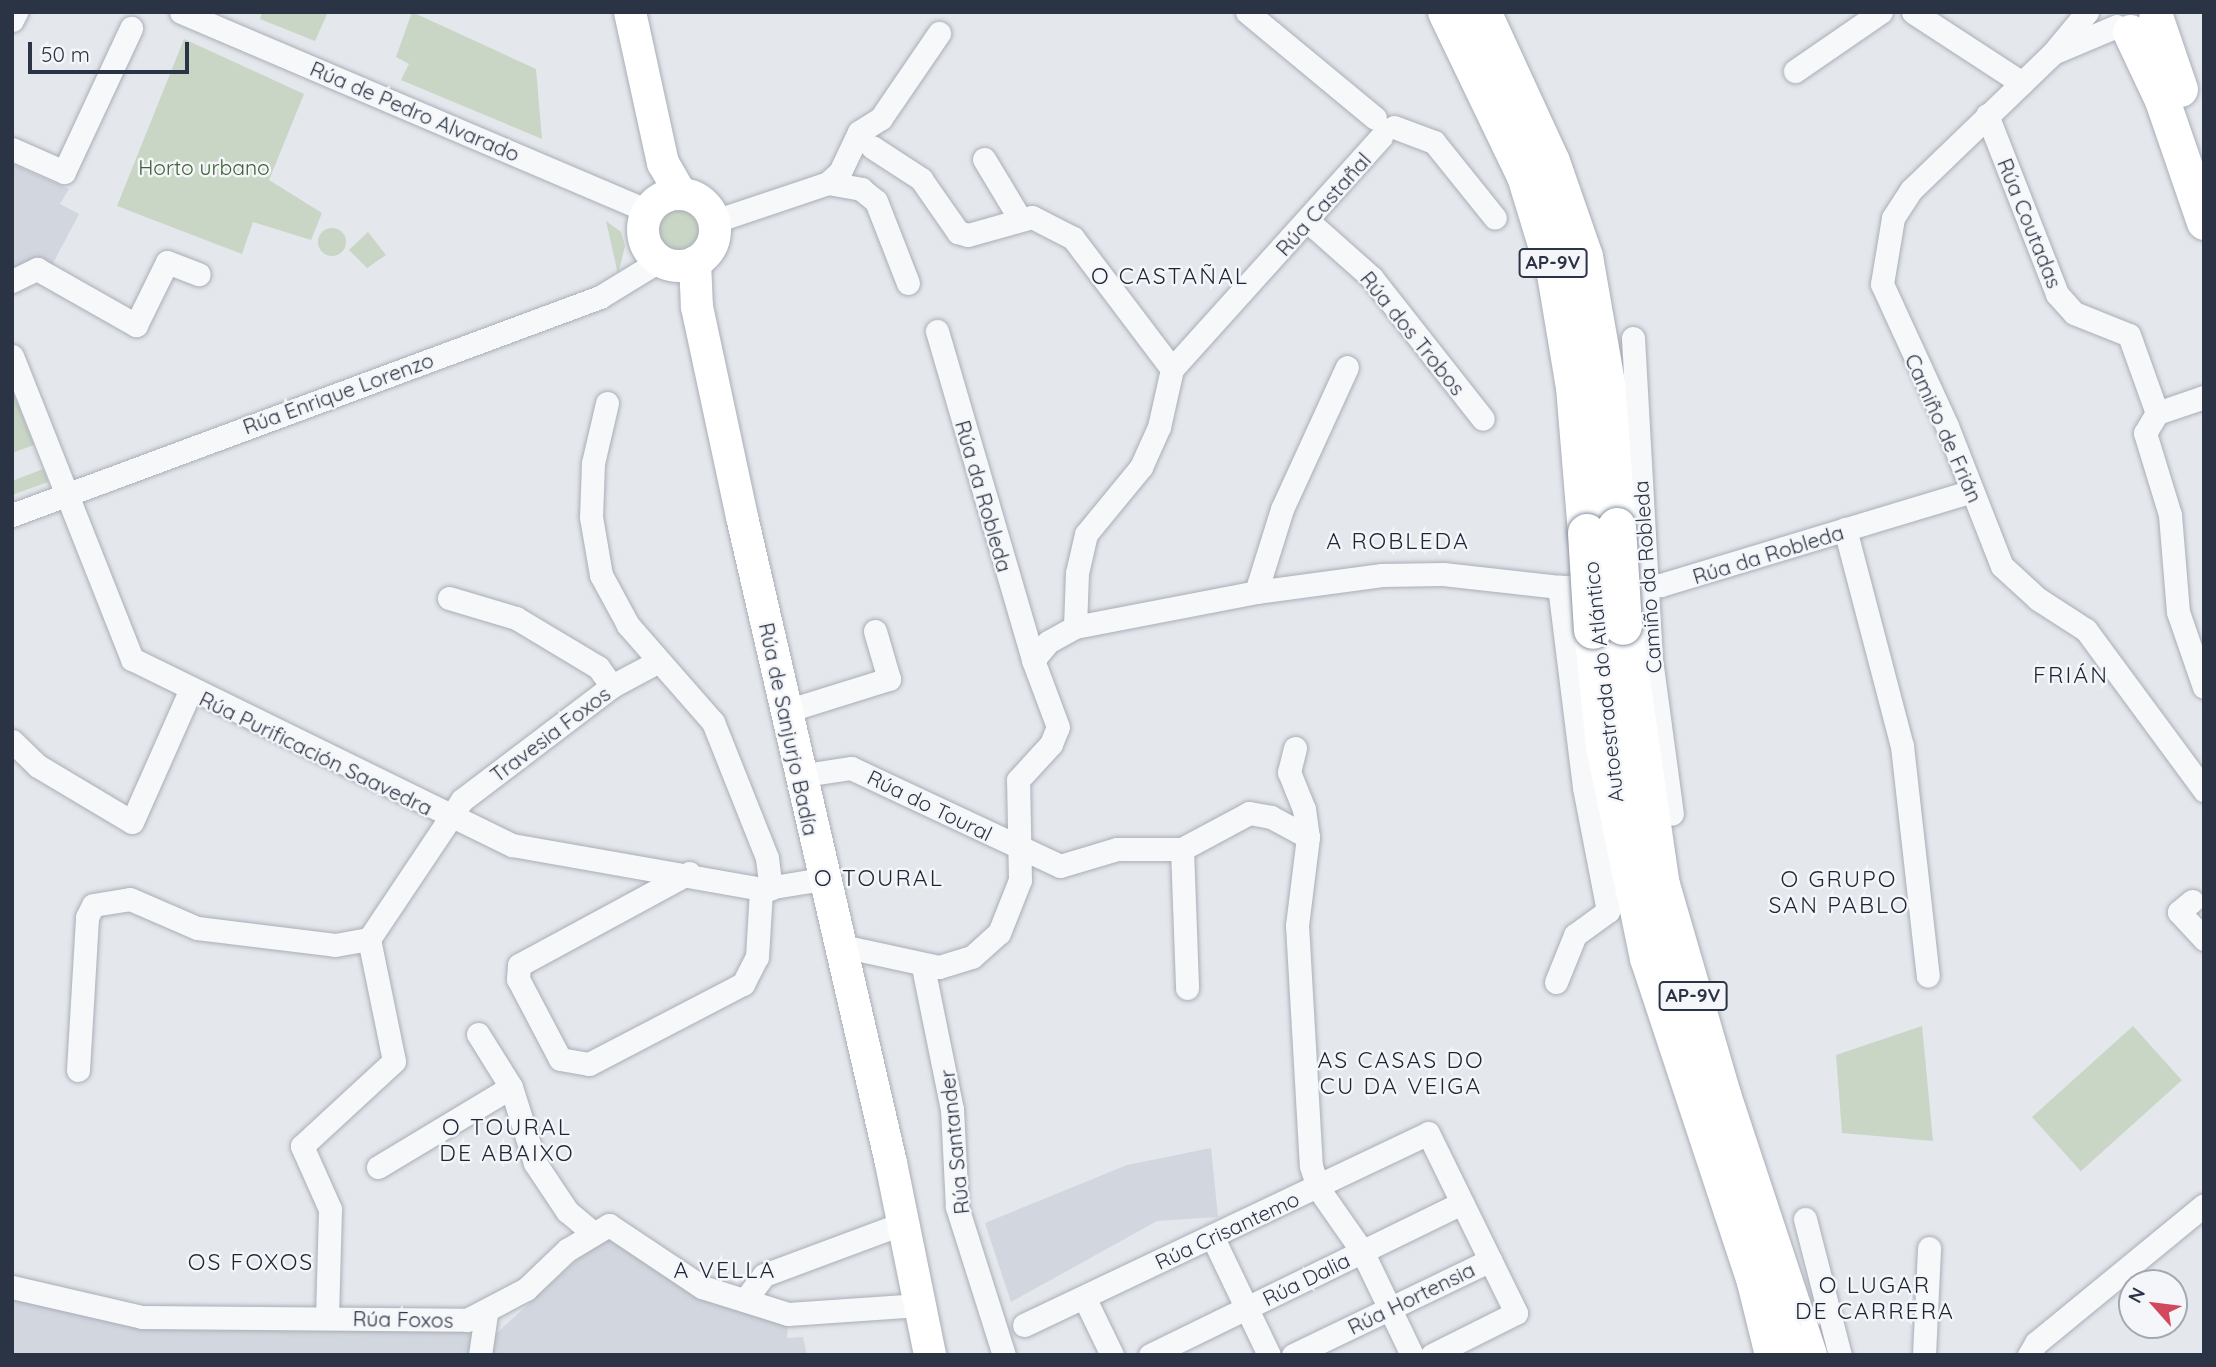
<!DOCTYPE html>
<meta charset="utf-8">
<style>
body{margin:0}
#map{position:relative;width:2216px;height:1367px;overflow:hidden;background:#e4e7ec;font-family:Quicksand,sans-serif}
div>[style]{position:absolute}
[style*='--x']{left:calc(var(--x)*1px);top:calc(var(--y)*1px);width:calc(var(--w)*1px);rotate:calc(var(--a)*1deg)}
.built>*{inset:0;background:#d2d6de}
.green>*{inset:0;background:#c9d6c5;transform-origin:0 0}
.round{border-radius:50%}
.roads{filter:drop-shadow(0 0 2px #a9aeb7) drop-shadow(0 0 2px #a9aeb7)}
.street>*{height:23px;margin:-11.5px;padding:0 11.5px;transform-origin:11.5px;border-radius:11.5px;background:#f7f8fa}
.secondary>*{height:32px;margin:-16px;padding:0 16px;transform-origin:16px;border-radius:16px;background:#fff}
.secondary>.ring{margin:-16px;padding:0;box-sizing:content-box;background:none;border:32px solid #fff;border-radius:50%}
.primary>*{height:35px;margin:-17.5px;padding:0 17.5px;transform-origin:17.5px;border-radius:17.5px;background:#fff}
.highway>*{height:38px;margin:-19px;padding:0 19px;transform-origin:19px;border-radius:19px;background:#fff}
.bridges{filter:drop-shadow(0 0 2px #8b94a3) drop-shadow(0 0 2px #8b94a3)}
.highway-bridge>*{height:38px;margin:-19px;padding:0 19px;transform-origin:19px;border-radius:19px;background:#fff}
span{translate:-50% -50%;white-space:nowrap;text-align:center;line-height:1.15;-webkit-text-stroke:5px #f4f6f9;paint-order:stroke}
.shield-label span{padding:2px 5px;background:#f4f6f9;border:2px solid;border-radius:5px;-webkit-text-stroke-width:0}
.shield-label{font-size:19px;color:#2b3445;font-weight:700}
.street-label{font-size:21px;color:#2b3445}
.park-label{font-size:21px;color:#3f6138}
.neighbourhood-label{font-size:23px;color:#1d2536;letter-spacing:2px}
.frame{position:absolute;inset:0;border:14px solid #2b3445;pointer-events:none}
.north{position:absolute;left:2118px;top:1269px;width:70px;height:70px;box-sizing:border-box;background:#f4f6f9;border:2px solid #a4a8b1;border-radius:50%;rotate:298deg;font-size:19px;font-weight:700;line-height:28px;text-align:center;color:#2b3445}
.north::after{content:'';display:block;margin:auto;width:24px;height:32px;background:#d1495b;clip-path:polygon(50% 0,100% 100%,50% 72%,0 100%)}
.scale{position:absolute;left:28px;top:42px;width:161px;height:32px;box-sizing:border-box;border:4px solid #2b3445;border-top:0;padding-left:9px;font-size:21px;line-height:24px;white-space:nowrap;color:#2b3445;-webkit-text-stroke:5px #f4f6f9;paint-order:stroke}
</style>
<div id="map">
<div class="built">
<i style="clip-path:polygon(12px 164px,69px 189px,60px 204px,79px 214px,51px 267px,12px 270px)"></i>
<i style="clip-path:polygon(1211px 1148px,1218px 1217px,1157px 1221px,1011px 1302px,985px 1223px,1127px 1165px)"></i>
<i style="clip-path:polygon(613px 1237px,704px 1301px,788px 1323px,787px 1338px,803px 1337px,807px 1355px,12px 1355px,12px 1296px,452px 1327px,488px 1341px,599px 1240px)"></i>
</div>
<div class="green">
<i style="clip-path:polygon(262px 12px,328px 12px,315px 41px,260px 19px)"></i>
<i style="clip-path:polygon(412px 12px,536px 69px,542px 139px,401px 80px,409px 64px,396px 57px)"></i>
<i style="clip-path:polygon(184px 39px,304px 94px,269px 180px,322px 213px,311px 240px,253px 222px,242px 254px,117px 206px)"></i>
<i class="round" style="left:657px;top:207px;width:44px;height:44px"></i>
<i style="clip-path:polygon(606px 221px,621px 232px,625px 246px,618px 274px)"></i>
<i class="round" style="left:318px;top:228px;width:28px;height:28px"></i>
<i style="clip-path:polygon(368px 232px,386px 255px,367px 268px,349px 250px)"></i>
<i style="clip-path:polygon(12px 390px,34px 445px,12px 453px)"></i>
<i style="clip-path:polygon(43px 469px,48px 482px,12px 495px,12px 481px)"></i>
<i style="clip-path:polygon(1922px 1026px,1933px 1141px,1842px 1133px,1836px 1055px)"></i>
<i style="left:2133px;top:1026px;width:73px;height:136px;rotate:48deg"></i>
</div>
<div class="roads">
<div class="street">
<i style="--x:181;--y:12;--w:508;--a:23.08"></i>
<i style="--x:1247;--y:12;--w:166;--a:39.6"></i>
<i style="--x:1913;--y:12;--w:130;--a:33.1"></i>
<i style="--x:2087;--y:12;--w:53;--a:129.7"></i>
<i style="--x:2053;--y:53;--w:197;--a:136"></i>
<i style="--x:1911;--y:190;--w:33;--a:123"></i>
<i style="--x:1893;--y:218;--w:67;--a:99.5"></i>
<i style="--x:1882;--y:284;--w:156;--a:65.4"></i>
<i style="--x:1947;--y:426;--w:150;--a:68.6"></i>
<i style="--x:2002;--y:566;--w:49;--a:42.5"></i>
<i style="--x:2038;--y:599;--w:57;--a:32.9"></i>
<i style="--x:2086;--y:630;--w:199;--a:53.6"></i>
<i style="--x:12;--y:20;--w:9;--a:-63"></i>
<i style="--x:2053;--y:53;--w:69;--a:-22.9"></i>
<i style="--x:1795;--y:71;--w:104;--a:-34.5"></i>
<i style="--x:1987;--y:115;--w:192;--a:68.6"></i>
<i style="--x:2057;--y:294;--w:25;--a:48"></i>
<i style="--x:2074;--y:313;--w:59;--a:21.8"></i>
<i style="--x:2129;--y:335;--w:83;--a:70.3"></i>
<i style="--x:1394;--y:127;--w:43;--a:20.6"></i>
<i style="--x:1434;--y:142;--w:97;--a:51.2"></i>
<i style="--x:872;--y:147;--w:59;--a:33.1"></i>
<i style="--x:921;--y:179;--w:65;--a:55.1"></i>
<i style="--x:958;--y:232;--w:10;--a:17"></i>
<i style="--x:968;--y:235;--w:66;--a:-15.7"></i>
<i style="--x:1032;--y:217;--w:46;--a:27.1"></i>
<i style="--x:1073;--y:238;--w:164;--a:52.9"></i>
<i style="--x:12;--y:149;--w:57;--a:23.9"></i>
<i style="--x:64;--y:172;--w:159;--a:-65"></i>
<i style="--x:984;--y:159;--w:70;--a:59"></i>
<i style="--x:828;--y:183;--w:34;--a:10"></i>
<i style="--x:861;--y:189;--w:19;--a:39"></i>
<i style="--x:876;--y:201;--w:88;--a:68.7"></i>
<i style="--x:715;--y:221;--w:119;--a:-18.6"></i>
<i style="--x:828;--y:183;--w:16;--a:-43"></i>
<i style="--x:840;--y:172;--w:44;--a:-64.6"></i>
<i style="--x:859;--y:132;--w:26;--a:-32"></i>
<i style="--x:881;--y:118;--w:103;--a:-55.7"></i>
<i style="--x:1309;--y:222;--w:84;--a:41.6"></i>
<i style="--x:1372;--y:278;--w:179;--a:51.8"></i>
<i style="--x:12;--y:281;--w:28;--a:-26"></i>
<i style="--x:37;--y:269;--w:114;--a:29.5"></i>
<i style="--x:136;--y:325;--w:70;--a:-63.8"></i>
<i style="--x:167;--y:262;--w:34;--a:21"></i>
<i style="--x:937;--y:331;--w:343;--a:73.7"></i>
<i style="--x:1633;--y:338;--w:322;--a:86.8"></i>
<i style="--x:1651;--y:659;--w:156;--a:82.3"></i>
<i style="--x:12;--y:356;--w:326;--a:68.4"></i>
<i style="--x:132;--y:659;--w:423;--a:26.1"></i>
<i style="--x:512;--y:845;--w:253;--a:10"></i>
<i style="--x:761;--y:889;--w:63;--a:-9.2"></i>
<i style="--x:2204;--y:397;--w:50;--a:161.2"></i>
<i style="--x:2157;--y:413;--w:23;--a:121"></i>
<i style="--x:2145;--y:433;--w:86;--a:73"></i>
<i style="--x:2170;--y:515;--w:97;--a:85.3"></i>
<i style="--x:2178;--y:612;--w:79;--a:70.9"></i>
<i style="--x:607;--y:403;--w:62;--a:103.1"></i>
<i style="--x:593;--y:463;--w:54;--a:92.1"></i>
<i style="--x:591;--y:517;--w:59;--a:80.2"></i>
<i style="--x:601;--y:575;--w:57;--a:61.6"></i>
<i style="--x:628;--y:625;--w:129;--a:48.8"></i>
<i style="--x:713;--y:722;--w:146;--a:68.3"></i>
<i style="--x:767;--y:858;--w:31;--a:83"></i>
<i style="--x:12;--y:515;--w:627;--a:-20.34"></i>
<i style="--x:600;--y:297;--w:69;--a:-31.4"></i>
<i style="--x:1845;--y:529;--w:224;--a:75.3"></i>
<i style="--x:1902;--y:746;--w:231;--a:83.6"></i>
<i style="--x:1256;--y:592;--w:87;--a:-72.6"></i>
<i style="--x:1282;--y:509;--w:156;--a:-65.4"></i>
<i style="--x:449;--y:598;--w:70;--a:16.6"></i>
<i style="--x:516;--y:618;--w:96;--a:30.9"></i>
<i style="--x:598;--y:667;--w:24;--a:54"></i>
<i style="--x:1075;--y:627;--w:54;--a:-87.9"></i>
<i style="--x:1077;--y:573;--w:40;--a:-77"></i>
<i style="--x:1086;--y:534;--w:87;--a:-50.6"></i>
<i style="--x:1141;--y:467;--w:44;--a:-65.8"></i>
<i style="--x:1159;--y:427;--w:59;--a:-77.4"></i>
<i style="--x:1172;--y:369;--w:312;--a:-48"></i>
<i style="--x:786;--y:711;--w:108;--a:-17.3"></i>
<i style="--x:889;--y:679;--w:50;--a:-106.3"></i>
<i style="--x:12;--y:741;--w:36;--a:44"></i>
<i style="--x:38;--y:766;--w:109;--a:30.8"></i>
<i style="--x:132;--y:822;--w:143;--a:-66.1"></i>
<i style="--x:1295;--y:748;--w:25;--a:104"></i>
<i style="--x:1289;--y:772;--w:40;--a:68"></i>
<i style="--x:1304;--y:809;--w:28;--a:82"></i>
<i style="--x:1308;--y:837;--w:89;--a:97.1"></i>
<i style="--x:1297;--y:925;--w:241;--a:86.7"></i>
<i style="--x:1311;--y:1166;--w:23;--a:72"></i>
<i style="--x:1318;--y:1188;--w:77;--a:55.1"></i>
<i style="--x:1362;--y:1251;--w:115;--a:64.3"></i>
<i style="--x:798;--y:776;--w:54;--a:-8.6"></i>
<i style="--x:851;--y:768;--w:231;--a:25.1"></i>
<i style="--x:1060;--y:866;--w:59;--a:-16.6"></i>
<i style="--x:1117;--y:849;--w:65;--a:0"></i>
<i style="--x:1182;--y:849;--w:76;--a:-28.2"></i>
<i style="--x:1249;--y:813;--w:22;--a:10"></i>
<i style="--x:1271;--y:817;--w:42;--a:28.4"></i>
<i style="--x:1182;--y:849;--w:139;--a:87.9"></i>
<i style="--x:689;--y:873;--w:193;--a:151.6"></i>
<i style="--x:519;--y:965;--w:14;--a:94"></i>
<i style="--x:518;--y:979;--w:90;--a:62.3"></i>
<i style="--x:560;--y:1059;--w:29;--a:10"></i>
<i style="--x:589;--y:1064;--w:174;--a:-27.5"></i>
<i style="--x:743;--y:984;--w:30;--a:-63"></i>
<i style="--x:757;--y:957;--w:68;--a:-86.6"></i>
<i style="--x:2192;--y:901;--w:17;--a:140"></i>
<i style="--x:2179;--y:912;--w:37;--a:47"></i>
<i style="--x:842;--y:946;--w:99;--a:12.2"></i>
<i style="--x:939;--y:967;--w:34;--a:-17"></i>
<i style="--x:972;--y:957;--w:36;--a:-42"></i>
<i style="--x:999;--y:933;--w:57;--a:-68.4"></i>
<i style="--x:1020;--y:880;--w:100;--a:-91.1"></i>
<i style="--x:1018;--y:780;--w:49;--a:-47.5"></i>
<i style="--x:1051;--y:744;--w:18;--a:-68"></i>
<i style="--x:1058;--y:727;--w:72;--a:-110.5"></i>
<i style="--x:1033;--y:660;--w:23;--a:-50"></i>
<i style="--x:1048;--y:642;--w:31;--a:-29"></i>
<i style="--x:1075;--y:627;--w:184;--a:-10.9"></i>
<i style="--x:1256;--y:592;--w:127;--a:-7.7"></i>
<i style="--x:1382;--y:575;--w:61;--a:-0.9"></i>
<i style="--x:1443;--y:574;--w:117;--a:6.4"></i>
<i style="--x:1559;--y:587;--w:102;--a:-1.1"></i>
<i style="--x:1661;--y:585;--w:325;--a:-16.8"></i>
<i style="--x:923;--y:967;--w:145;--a:78.5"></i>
<i style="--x:952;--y:1109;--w:98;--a:87.1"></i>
<i style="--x:957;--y:1207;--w:155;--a:72.4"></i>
<i style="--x:1556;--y:982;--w:51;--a:-68"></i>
<i style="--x:1575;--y:935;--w:41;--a:-36"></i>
<i style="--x:1608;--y:911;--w:126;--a:-101"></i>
<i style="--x:1584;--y:787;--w:202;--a:-97.1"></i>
<i style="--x:478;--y:1034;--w:62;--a:58.1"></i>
<i style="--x:78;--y:1070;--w:153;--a:-86.6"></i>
<i style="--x:87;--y:917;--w:13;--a:-63"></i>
<i style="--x:93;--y:905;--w:37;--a:-9"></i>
<i style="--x:130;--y:899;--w:73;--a:23.4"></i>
<i style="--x:197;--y:928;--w:139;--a:7"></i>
<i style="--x:335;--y:945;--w:35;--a:-10"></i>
<i style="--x:369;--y:939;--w:167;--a:-56.2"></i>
<i style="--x:462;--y:800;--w:188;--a:-37.2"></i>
<i style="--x:612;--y:686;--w:53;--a:-28"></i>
<i style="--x:378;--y:1167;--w:155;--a:-31"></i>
<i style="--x:511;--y:1087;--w:80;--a:72.5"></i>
<i style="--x:535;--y:1163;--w:58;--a:56.3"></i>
<i style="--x:567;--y:1211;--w:33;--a:40"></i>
<i style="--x:1805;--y:1219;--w:140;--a:75.6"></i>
<i style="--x:1212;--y:1236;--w:132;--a:64.4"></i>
<i style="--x:12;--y:1287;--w:133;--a:13"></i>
<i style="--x:142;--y:1317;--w:325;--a:0.5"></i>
<i style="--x:467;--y:1320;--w:67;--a:-27.7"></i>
<i style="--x:526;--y:1289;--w:57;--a:-43.6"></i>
<i style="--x:567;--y:1250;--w:49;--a:-30.8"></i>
<i style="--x:609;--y:1225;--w:112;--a:33.7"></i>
<i style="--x:702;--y:1287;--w:90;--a:17.4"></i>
<i style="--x:788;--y:1314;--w:132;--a:-3.9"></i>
<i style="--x:1084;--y:1297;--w:64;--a:64.2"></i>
<i style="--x:745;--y:1300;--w:31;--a:-53"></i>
<i style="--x:764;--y:1275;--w:149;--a:-20.4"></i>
<i style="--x:327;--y:1317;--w:108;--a:-88.4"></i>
<i style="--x:330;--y:1209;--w:69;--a:-114"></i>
<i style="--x:302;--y:1146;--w:125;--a:-42.7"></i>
<i style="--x:394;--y:1061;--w:125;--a:-101.6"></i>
<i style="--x:1024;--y:1325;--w:447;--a:-25.4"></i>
<i style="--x:1428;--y:1133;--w:200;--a:63.9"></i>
<i style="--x:1516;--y:1313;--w:94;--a:153.4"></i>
<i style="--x:480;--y:1355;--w:41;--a:-81.7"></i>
<i style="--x:1150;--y:1355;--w:347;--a:-26"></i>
<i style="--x:1293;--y:1355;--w:219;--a:-25.7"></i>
<i style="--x:1924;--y:1355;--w:107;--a:-87.3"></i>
<i style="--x:2029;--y:1355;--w:14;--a:-60"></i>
<i style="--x:2036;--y:1343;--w:217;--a:-39.4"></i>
</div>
<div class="secondary">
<i style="--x:630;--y:12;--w:155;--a:77.7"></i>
<i style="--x:663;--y:163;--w:34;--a:60"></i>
<i class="ring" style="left:643px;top:194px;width:40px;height:40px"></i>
<i style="--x:695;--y:262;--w:45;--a:87.5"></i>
<i style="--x:697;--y:307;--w:215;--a:77.9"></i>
<i style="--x:742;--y:517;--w:663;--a:77.01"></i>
<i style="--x:891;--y:1163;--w:196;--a:78.5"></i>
</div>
<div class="primary">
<i style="--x:2156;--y:19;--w:74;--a:71.1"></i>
<i style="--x:2130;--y:32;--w:75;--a:64.8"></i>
<i style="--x:2162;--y:100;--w:129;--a:71"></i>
</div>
<div class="highway">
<i style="--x:1447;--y:12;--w:182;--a:64.3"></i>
<i style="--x:1526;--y:176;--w:102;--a:73"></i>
<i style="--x:1556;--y:274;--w:115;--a:80.5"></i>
<i style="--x:1575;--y:387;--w:146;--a:85.3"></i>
<i style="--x:1482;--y:12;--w:165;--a:65.3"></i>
<i style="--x:1551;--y:162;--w:101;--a:70.8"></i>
<i style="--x:1584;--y:257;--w:128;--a:80.1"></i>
<i style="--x:1606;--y:383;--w:144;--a:85.6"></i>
<i style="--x:1623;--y:626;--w:262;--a:81.7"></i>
<i style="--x:1661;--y:885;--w:219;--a:73.8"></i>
<i style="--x:1722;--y:1095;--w:274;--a:71.7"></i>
<i style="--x:1593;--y:630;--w:117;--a:84.1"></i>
<i style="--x:1605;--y:746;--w:217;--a:78.3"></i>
<i style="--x:1649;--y:958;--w:341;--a:71.7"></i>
<i style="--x:1756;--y:1282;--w:75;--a:76.1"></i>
</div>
</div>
<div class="bridges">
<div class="highway-bridge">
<i style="--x:1617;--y:527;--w:99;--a:86.5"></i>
<i style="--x:1587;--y:533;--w:97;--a:86.5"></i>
</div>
</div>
<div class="shield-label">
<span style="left:1553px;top:263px">AP-9V</span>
<span style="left:1693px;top:996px">AP-9V</span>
</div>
<div class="street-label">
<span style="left:415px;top:111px;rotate:23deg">Rúa de Pedro Alvarado</span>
<span style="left:1323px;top:204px;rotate:-48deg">Rúa Castañal</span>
<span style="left:2030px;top:223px;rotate:68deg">Rúa Coutadas</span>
<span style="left:1413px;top:333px;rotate:51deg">Rúa dos Trobos</span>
<span style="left:338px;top:393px;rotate:-20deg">Rúa Enrique Lorenzo</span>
<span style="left:1944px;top:428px;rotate:66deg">Camiño de Frián</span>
<span style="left:984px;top:496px;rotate:74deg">Rúa da Robleda</span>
<span style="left:1768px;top:554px;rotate:-17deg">Rúa da Robleda</span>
<span style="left:1647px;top:577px;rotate:-94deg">Camiño da Robleda</span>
<span style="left:1603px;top:682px;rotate:-96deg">Autoestrada do Atlántico</span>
<span style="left:789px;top:729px;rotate:78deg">Rúa de Sanjurjo Badía</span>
<span style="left:550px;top:734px;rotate:-37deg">Travesia Foxos</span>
<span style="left:316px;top:753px;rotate:26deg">Rúa Purificación Saavedra</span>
<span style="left:930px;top:805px;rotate:26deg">Rúa do Toural</span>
<span style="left:954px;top:1142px;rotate:-96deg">Rúa Santander</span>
<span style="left:1227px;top:1230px;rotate:-25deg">Rúa Crisantemo</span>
<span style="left:1306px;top:1279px;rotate:-26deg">Rúa Dalia</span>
<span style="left:1411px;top:1298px;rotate:-26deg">Rúa Hortensia</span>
<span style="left:403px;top:1319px;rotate:1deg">Rúa Foxos</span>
</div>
<div class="park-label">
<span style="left:204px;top:167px">Horto urbano</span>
</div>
<div class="neighbourhood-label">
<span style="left:1170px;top:276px">O CASTAÑAL</span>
<span style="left:1398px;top:541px">A ROBLEDA</span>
<span style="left:2071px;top:675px">FRIÁN</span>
<span style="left:879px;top:878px">O TOURAL</span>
<span style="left:1839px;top:892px">O GRUPO<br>SAN PABLO</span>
<span style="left:1401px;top:1073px">AS CASAS DO<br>CU DA VEIGA</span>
<span style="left:507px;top:1140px">O TOURAL<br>DE ABAIXO</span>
<span style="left:251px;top:1262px">OS FOXOS</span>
<span style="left:725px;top:1270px">A VELLA</span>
<span style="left:1875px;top:1298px">O LUGAR<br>DE CARRERA</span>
</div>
<div class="frame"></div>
<div class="north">N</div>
<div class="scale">50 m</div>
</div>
